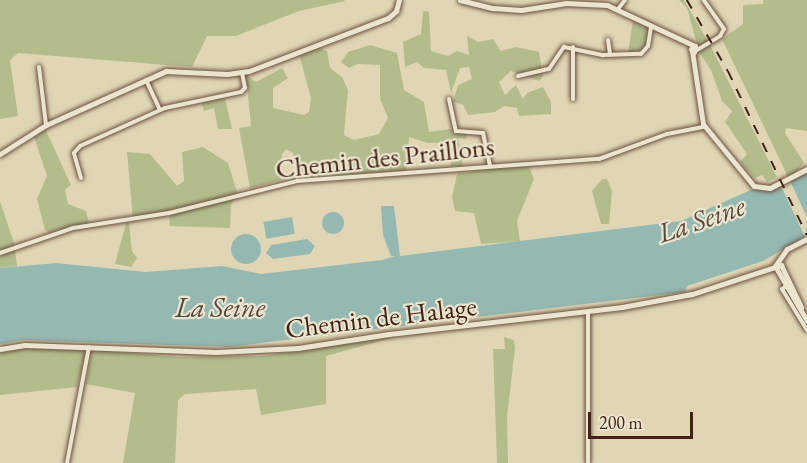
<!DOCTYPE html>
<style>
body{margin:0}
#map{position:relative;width:807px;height:463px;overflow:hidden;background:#e0d6b4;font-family:"EB Garamond",serif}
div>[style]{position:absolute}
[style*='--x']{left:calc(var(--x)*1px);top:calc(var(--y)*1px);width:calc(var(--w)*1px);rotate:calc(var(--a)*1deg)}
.green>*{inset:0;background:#b3bd8c}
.water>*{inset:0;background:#94b8b2;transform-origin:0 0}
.round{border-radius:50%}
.pier>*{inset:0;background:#e0d6b4}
.roads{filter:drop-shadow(0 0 2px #6a4f3d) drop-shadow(0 0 2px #6a4f3d)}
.street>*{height:4px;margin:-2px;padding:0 2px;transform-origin:2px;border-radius:2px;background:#ebe4ce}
.secondary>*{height:5px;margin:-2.5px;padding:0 2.5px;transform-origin:2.5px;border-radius:2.5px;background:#ebe4ce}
.rail>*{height:1.5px;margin-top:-0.75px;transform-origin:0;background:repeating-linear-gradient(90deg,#432215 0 10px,transparent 0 20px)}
span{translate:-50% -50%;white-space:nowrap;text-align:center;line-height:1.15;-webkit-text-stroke:4.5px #ebe4ce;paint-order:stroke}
.street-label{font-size:27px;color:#432215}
.water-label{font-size:28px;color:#57483c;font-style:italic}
.scale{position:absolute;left:588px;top:412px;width:105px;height:27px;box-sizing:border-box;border:3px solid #432215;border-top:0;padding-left:8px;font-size:18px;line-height:21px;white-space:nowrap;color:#432215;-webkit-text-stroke:4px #ebe4ce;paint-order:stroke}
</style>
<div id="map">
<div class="green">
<i style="clip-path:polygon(0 0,344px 0,345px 1px,299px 11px,236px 36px,207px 36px,192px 67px,18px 53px,10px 60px,18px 116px,0 119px)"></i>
<i style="clip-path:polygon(679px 0,684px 0,710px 45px,777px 177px,767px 182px,762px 175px,755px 178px,740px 162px,747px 154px,725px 122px,732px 111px,722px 101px,711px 70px,699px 52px,687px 8px)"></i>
<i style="clip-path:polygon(763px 0,807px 0,807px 131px,786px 128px,785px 133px,804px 163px,789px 179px,722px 39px,743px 24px,743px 5px,763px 4px)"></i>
<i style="clip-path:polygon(423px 11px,429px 12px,431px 51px,448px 56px,457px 51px,469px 55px,467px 36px,478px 42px,493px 39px,501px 51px,516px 47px,539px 52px,543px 76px,539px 81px,511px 71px,499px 82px,505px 95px,516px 85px,523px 99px,527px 93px,543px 87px,551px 102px,551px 114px,519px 116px,517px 108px,504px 106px,495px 112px,468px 115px,463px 105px,453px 102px,458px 85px,472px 79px,469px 67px,460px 68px,451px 93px,446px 70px,424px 68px,417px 62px,405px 67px,403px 42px,421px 34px)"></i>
<i style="clip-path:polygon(633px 20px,649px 28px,646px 48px,628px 54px)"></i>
<i style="clip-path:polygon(370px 45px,397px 53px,404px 90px,424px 102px,429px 132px,450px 129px,468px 132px,466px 139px,458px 138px,463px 166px,451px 166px,450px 143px,427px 143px,409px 137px,406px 173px,300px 176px,293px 153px,286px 149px,282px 154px,281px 180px,250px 188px,239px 128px,251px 126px,246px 75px,256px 82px,282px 68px,288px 78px,273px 88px,273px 108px,304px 115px,309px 112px,311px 98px,299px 54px,318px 48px,327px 51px,330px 68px,342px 77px,348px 90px,344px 135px,354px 140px,379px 134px,388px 118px,380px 99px,380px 65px,358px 64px,349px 68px,341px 62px,348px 52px)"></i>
<i style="clip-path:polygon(225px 98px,232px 129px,218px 129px,214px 108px,204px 111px,202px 103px)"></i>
<i style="clip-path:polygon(44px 126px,71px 185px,65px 190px,68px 204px,86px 211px,89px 224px,50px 233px,45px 230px,37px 199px,47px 176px,33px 134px)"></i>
<i style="clip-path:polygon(203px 147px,228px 163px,237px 192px,231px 206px,230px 228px,170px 226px,169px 214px,133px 220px,127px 152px,150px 154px,177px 186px,184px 181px,182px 152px)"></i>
<i style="clip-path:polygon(516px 165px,529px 167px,534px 179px,517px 221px,520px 241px,481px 244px,474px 213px,455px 211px,452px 197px,457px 174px)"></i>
<i style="clip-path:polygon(602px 179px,607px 179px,612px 191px,609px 224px,601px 224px,592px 191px)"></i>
<i style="clip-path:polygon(0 201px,14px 243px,17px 266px,0 268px)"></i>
<i style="clip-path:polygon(126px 223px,129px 223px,132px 251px,137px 258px,131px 267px,115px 264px)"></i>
<i style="clip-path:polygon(399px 336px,326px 356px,326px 404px,261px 415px,256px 389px,185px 394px,178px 400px,175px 463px,123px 463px,135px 393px,86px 384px,92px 350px,178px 357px,263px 356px)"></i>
<i style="clip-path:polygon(504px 337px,514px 340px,515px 348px,507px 417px,508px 463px,497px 463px,493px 349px,505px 349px)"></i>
<i style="clip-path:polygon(27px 347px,86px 351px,77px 387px,0 395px,0 352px)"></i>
</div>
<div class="water">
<i style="clip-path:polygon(807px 173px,807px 235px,763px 261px,687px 286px,685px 292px,228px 347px,22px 340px,0 344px,0 268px,56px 263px,146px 272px,222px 266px,261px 274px,382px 260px,395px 256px,391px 256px,383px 235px,381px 206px,394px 206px,400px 256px,681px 221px,753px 189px,768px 192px)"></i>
<i class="round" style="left:322px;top:212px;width:22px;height:22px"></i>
<i style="left:292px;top:217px;width:17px;height:29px;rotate:80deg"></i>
<i class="round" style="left:231px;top:234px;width:30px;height:30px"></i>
<i style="clip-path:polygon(307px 239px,315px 246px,310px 254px,273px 259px,266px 253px,271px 245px)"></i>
</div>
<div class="pier">
<i style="clip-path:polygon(789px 179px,807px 217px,806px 239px,780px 184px)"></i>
</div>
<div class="roads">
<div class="street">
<i style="--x:618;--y:9;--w:11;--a:-52"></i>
<i style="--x:608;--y:40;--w:15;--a:82"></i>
<i style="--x:697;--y:50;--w:27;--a:-31"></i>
<i style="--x:720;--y:36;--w:8;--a:-60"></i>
<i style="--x:724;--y:29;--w:35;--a:-125"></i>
<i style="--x:39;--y:67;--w:58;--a:83.1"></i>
<i style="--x:518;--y:76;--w:32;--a:-13"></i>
<i style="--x:549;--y:69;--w:27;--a:-56"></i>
<i style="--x:564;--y:47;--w:40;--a:12"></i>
<i style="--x:603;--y:55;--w:38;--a:-2"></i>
<i style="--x:641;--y:54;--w:11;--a:-49"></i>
<i style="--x:648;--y:46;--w:20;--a:-81"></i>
<i style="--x:146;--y:80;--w:33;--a:65"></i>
<i style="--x:449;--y:99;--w:33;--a:78"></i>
<i style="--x:456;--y:131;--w:27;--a:4"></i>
<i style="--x:483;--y:133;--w:34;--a:78"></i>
<i style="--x:573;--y:99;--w:52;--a:-90"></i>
<i style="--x:81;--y:178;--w:26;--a:-106"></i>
<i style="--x:74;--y:153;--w:9;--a:-49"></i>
<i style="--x:80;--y:146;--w:93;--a:-24.1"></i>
<i style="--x:165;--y:108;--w:78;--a:-11.9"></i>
<i style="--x:241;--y:92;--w:6;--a:-45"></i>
<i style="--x:245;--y:88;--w:16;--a:-101"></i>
<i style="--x:0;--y:253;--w:77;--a:-18.9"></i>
<i style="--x:73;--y:228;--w:97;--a:-8.9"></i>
<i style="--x:169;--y:213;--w:132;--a:-14"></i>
<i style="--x:297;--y:181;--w:303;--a:-4.2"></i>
<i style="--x:599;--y:159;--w:72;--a:-20.2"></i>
<i style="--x:667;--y:134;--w:38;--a:-11"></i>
<i style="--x:788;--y:285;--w:7;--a:146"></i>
<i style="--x:782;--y:289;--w:48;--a:58.6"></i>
<i style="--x:588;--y:312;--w:151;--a:90"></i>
<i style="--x:67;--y:463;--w:118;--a:-79.3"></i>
</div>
<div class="secondary">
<i style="--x:460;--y:0;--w:34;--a:14"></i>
<i style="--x:493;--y:8;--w:28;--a:4"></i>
<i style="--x:521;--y:10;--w:46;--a:-8.8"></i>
<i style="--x:566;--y:3;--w:41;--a:2.8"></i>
<i style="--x:607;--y:5;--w:97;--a:25"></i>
<i style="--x:695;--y:46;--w:6;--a:99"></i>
<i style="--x:694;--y:52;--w:4;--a:-135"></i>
<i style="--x:691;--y:49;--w:4;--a:-45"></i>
<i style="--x:692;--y:51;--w:74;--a:81.4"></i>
<i style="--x:703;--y:124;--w:80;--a:50.6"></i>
<i style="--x:754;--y:186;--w:16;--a:7"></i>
<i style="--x:770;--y:188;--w:42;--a:-27.2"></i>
<i style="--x:0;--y:154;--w:54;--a:-32.2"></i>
<i style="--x:46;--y:125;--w:132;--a:-24.2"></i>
<i style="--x:166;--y:71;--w:61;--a:2.8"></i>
<i style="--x:227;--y:74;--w:22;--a:-8"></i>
<i style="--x:249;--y:71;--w:149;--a:-20.9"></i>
<i style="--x:388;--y:18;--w:11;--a:-41"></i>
<i style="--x:396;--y:11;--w:11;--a:-75"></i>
<i style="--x:781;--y:265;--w:47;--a:64.5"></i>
<i style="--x:775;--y:266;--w:64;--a:59.8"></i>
<i style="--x:775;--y:266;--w:21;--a:-55"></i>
<i style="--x:787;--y:249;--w:22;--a:-27"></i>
<i style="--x:0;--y:349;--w:25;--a:-9"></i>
<i style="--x:25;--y:345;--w:191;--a:2.1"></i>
<i style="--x:216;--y:352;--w:82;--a:-2.8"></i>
<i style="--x:298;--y:348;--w:92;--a:-8.7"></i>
<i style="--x:389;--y:334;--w:235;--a:-6.6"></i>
<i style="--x:622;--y:307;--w:71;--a:-10.5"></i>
<i style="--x:692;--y:294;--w:94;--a:-18"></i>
</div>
</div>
<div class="rail">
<i style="--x:687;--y:0;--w:82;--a:60"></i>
<i style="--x:728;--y:71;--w:182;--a:64.3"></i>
</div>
<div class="street-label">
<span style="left:385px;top:157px;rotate:-6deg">Chemin des Praillons</span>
<span style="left:381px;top:317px;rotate:-7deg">Chemin de Halage</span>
</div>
<div class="water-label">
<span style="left:701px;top:219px;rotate:-19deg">La Seine</span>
<span style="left:220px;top:307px">La Seine</span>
</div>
<div class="scale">200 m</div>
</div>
